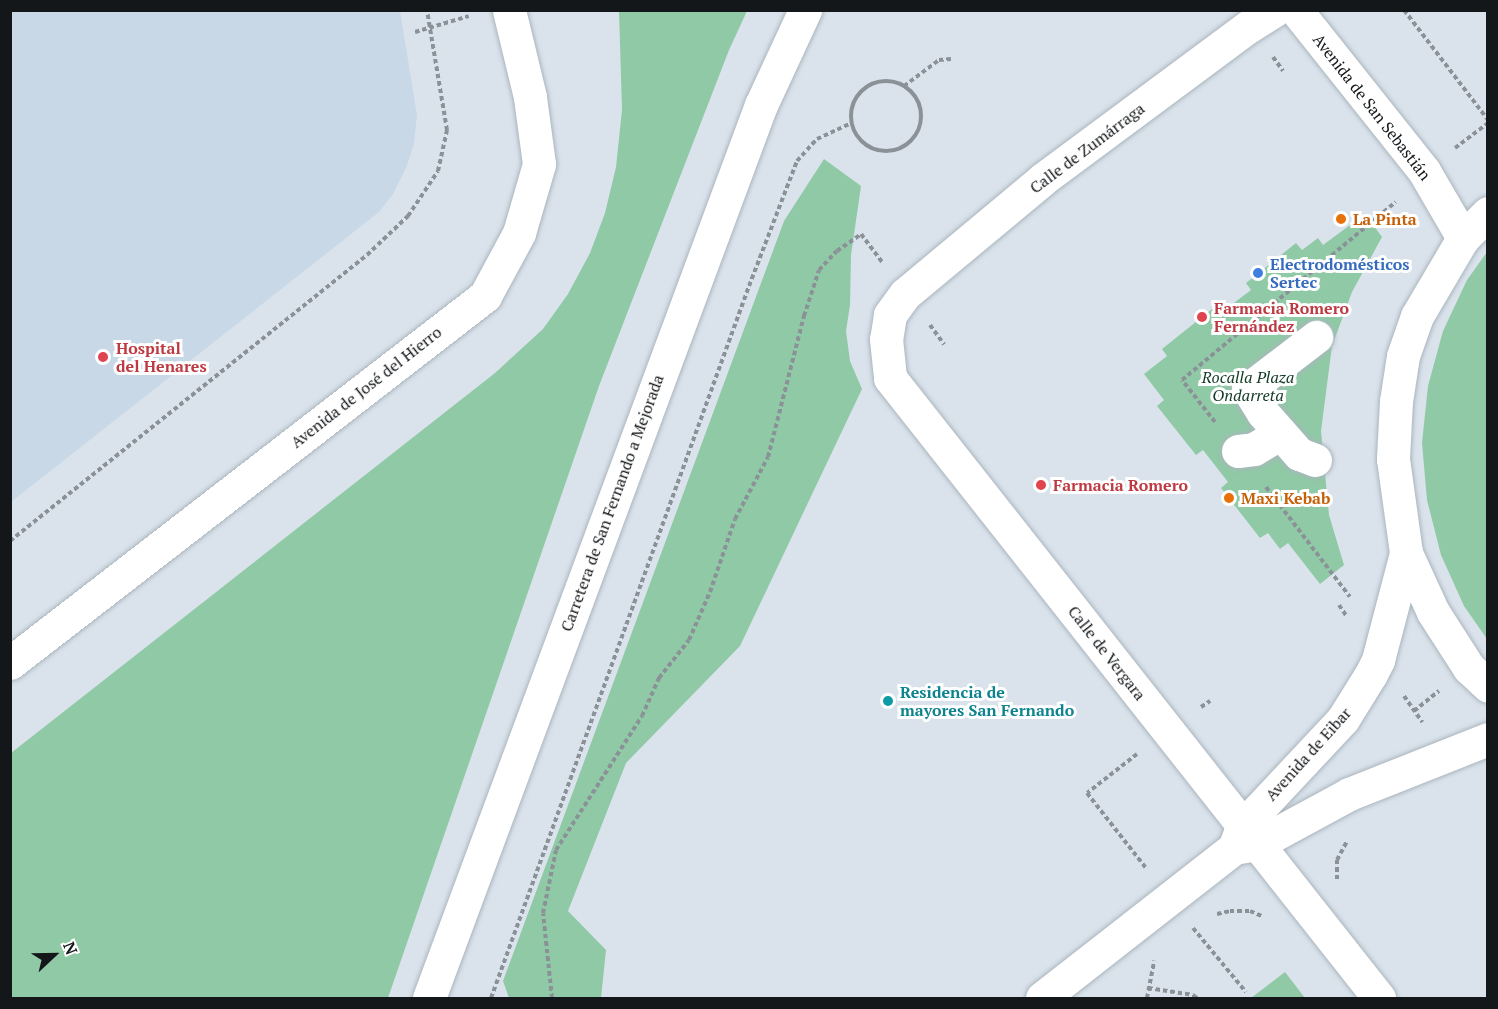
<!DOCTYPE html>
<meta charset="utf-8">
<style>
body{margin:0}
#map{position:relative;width:1498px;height:1009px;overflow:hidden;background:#dae3ec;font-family:"PT Serif",serif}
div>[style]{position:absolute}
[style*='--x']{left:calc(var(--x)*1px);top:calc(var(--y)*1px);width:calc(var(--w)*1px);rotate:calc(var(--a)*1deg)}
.built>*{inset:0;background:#c8d8e6}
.green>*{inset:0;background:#90c9a6}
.path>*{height:4px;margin-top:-2px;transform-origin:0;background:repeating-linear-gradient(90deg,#8a9197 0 4.5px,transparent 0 7.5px)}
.path>.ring{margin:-2px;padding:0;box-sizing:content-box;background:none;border:4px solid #8a9197;border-radius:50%}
.roads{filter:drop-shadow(0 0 2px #abb5bd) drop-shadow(0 0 2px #abb5bd)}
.street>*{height:33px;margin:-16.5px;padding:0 16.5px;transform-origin:16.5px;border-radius:16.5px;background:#fff}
.secondary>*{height:33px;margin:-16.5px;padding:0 16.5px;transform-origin:16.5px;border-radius:16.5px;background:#fff}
.dots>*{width:16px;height:16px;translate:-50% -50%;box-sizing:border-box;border:3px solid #fff;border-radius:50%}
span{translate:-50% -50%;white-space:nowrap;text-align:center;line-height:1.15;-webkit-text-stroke:6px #fff;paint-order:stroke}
.street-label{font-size:16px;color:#14171a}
.food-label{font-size:16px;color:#c56008;font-weight:700}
.left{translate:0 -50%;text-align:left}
.shop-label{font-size:16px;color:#366cbe;font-weight:700}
.health-label{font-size:16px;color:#be3a42;font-weight:700}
.park-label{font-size:16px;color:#123a25;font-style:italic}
.culture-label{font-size:16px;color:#0d838f;font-weight:700}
.frame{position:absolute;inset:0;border:12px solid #14171a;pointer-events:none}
.north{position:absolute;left:24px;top:925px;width:60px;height:60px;-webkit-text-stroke:4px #fff;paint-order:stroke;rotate:68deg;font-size:16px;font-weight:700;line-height:24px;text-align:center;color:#14171a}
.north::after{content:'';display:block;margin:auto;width:21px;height:27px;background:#14171a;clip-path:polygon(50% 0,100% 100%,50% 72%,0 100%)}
</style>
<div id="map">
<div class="built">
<i style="clip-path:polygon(11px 10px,400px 11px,417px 115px,414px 144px,406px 168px,393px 194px,379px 212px,11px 502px)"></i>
</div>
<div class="green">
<i style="clip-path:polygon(619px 11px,747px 11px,729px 50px,599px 386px,388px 998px,11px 998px,11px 753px,495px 373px,543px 329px,568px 294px,590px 253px,605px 213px,616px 167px,622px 110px)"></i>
<i style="clip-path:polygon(824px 159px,861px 186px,851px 255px,850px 305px,846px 331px,850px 361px,862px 389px,740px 646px,626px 763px,568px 911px,606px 950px,601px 998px,509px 998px,503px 981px,784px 221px)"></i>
<i style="clip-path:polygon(1365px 214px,1382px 237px,1352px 292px,1332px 346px,1321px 431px,1329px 515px,1344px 565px,1320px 584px,1288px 543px,1280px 549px,1268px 533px,1260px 538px,1221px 488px,1228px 482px,1203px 450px,1196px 455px,1157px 406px,1164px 400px,1144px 374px,1167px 356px,1162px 349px,1212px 309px,1218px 315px,1251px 290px,1246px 283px,1296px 243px,1302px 250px,1318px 238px,1323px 245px)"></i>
<i style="clip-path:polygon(1487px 252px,1487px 639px,1464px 606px,1441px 555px,1427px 500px,1422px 443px,1428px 386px,1443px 331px,1467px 280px)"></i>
<i style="clip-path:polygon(1285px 972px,1305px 998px,1251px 998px)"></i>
</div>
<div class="path">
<i style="--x:1404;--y:10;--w:138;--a:52.6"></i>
<i style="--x:415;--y:32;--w:56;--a:-16.5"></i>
<i style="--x:1273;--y:57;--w:17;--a:54"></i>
<i class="ring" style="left:851px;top:81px;width:66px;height:66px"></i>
<i style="--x:904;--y:86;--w:44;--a:-36.6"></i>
<i style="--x:939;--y:60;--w:12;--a:-5"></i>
<i style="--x:1455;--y:148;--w:41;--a:-37.1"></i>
<i style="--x:930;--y:325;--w:24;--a:54"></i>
<i style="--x:1215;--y:422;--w:53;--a:-128.2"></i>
<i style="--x:1182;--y:380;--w:278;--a:-39.8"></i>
<i style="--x:1266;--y:487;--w:138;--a:52.6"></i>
<i style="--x:10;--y:541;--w:457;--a:-38.7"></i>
<i style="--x:367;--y:255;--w:57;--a:-43.6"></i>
<i style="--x:408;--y:216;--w:54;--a:-56.3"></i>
<i style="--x:438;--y:171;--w:42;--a:-77.6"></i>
<i style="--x:447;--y:130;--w:122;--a:-99.5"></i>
<i style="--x:1339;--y:605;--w:14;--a:56"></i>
<i style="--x:1404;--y:696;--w:32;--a:55"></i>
<i style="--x:1201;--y:707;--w:11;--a:-34"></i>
<i style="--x:1414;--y:711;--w:32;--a:-39"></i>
<i style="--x:1137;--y:754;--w:63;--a:142"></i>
<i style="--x:1087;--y:793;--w:95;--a:51.8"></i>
<i style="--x:1337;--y:879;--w:19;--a:-90"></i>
<i style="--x:1337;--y:860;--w:21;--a:-62"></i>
<i style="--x:1217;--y:914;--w:13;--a:-13"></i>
<i style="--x:1230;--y:911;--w:20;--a:0"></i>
<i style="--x:1250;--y:911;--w:13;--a:23"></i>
<i style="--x:1193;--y:928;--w:83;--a:50.4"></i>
<i style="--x:1148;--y:988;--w:46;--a:8.8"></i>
<i style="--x:1193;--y:995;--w:5;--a:37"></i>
<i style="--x:491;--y:998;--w:757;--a:-70.08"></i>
<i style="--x:749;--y:286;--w:134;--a:-69"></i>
<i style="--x:797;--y:161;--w:30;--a:-48"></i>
<i style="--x:817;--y:139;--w:38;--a:-25"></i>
<i style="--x:552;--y:998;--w:85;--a:-96"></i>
<i style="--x:543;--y:913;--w:64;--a:-78.3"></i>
<i style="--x:556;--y:850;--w:159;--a:-57.3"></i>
<i style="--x:642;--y:716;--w:42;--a:-65.9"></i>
<i style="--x:659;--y:678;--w:48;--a:-51.7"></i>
<i style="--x:689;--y:640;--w:52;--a:-66.4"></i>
<i style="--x:710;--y:592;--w:77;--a:-71.1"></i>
<i style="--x:735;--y:519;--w:70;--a:-62"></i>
<i style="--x:768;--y:457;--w:146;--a:-75.7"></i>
<i style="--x:804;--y:316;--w:48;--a:-71.9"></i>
<i style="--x:819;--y:270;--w:26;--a:-47"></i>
<i style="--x:837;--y:251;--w:29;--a:-35"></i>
<i style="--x:861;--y:234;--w:35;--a:53"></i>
<i style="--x:1147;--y:998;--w:38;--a:-79"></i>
</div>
<div class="roads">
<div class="street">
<i style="--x:1275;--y:10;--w:31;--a:148"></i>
<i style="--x:1249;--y:26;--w:258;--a:143.4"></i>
<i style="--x:1042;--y:180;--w:178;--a:140.2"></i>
<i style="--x:905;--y:294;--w:26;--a:126"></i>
<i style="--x:890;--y:315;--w:24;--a:99"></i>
<i style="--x:886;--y:339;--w:39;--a:84"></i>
<i style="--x:890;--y:378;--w:790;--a:51.74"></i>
<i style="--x:1238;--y:451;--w:16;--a:-7"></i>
<i style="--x:1254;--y:449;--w:31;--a:-31"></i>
<i style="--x:1315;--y:460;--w:17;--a:-159"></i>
<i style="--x:1299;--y:454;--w:55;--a:-131.3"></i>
<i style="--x:1263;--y:413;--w:28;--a:-122"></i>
<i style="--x:1248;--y:389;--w:86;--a:-37.4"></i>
<i style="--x:10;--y:663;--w:600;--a:-37.69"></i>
<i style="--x:485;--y:296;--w:72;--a:-61.6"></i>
<i style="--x:519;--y:233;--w:72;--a:-73.8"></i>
<i style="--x:539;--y:164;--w:68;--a:-97.7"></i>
<i style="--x:530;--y:97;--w:89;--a:-103.6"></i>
<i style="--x:1235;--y:846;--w:20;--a:-70"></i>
<i style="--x:1242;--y:827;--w:148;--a:-46.9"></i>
<i style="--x:1343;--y:719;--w:53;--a:-58.1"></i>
<i style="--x:1371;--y:674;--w:16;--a:-63"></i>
<i style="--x:1378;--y:660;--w:111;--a:-75.3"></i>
<i style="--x:1042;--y:998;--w:244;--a:-38"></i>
<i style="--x:1234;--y:848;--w:23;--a:-10"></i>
<i style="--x:1257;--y:844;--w:105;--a:-28.5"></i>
<i style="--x:1349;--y:794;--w:149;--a:-21.6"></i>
</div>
<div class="secondary">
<i style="--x:1296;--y:10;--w:206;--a:51.5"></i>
<i style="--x:1424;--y:171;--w:78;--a:59.8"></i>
<i style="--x:1488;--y:213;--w:35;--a:135"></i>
<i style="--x:1463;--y:238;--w:91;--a:120.5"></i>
<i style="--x:1417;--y:316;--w:42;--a:109.3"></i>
<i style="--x:1403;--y:356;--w:46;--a:98.8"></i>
<i style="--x:1396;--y:401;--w:58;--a:93"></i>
<i style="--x:1393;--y:459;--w:95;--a:82.1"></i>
<i style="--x:1406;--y:553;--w:65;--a:65.4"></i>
<i style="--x:1433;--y:612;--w:67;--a:57.3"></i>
<i style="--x:1469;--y:668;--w:26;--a:43"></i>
<i style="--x:429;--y:998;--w:953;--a:-69.61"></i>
<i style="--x:761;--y:105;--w:105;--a:-65.1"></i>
</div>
</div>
<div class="dots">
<i style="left:1341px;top:219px;background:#e8710a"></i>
<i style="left:1258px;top:273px;background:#3f7fe0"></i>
<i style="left:1202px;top:317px;background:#e0444e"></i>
<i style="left:103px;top:357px;background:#e0444e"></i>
<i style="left:1041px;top:485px;background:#e0444e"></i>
<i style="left:1229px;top:498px;background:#e8710a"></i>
<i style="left:888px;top:701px;background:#0f9aa8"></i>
</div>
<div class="street-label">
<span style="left:1372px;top:107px;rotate:52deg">Avenida de San Sebastián</span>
<span style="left:1087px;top:148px;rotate:-37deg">Calle de Zumárraga</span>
<span style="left:366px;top:387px;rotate:-38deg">Avenida de José del Hierro</span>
<span style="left:612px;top:503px;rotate:-70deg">Carretera de San Fernando a Mejorada</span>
<span style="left:1107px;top:653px;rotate:52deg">Calle de Vergara</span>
<span style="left:1308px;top:754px;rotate:-48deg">Avenida de Eibar</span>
</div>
<div class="food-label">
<span class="left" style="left:1353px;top:219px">La Pinta</span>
<span class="left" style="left:1241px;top:498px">Maxi Kebab</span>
</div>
<div class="shop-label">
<span class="left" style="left:1270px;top:273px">Electrodomésticos<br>Sertec</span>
</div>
<div class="health-label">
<span class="left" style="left:1214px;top:317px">Farmacia Romero<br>Fernández</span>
<span class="left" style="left:116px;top:357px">Hospital<br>del Henares</span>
<span class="left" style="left:1053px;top:485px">Farmacia Romero</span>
</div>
<div class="park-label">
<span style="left:1248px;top:386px">Rocalla Plaza<br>Ondarreta</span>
</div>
<div class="culture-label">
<span class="left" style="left:900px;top:701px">Residencia de<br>mayores San Fernando</span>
</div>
<div class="frame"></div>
<div class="north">N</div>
</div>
